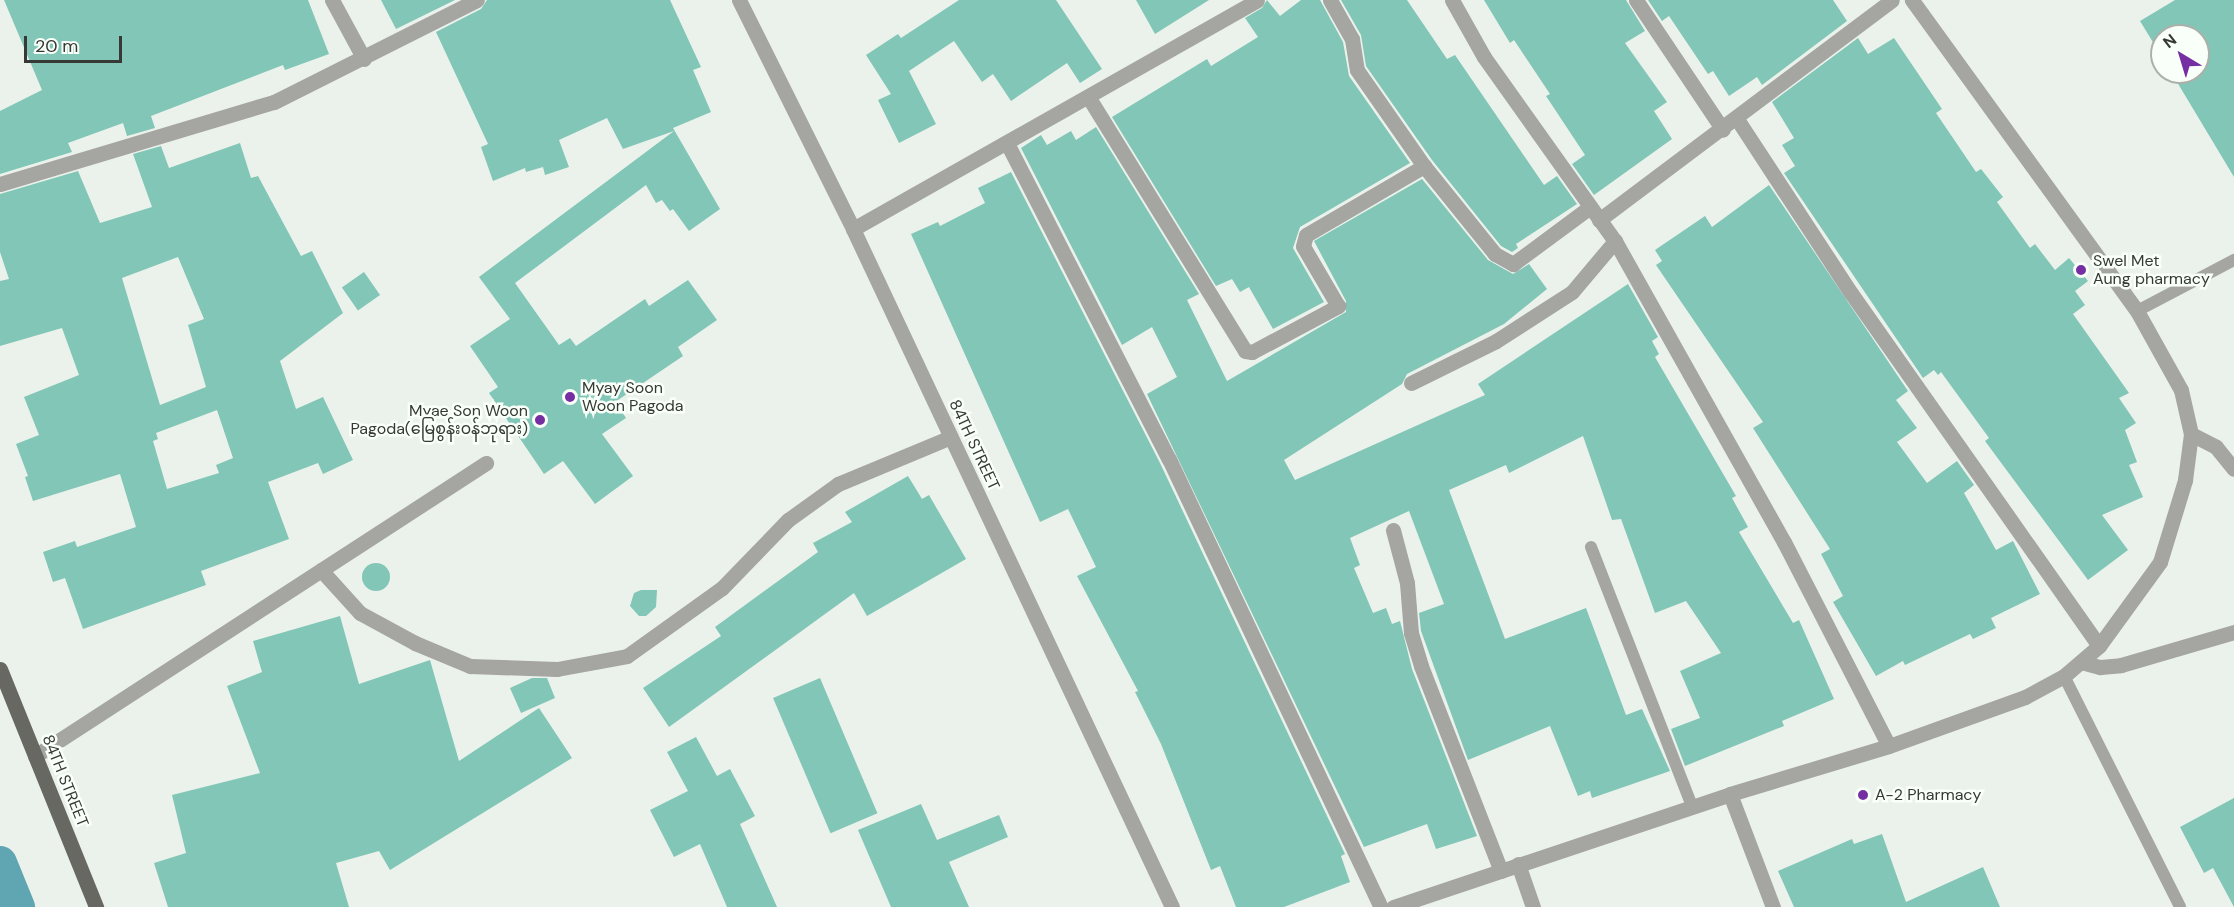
<!DOCTYPE html>
<meta charset="utf-8">
<style>
body{margin:0}
#map{position:relative;width:2234px;height:907px;overflow:hidden;background:#ebf2eb;font-family:"DM Sans","Noto Sans Myanmar",sans-serif}
div>[style]{position:absolute}
[style*='--x']{left:calc(var(--x)*1px);top:calc(var(--y)*1px);width:calc(var(--w)*1px);rotate:calc(var(--a)*1deg)}
.canal>*{height:34px;margin:-17px;padding:0 17px;transform-origin:17px;border-radius:17px;background:#5fa5b2}
.building>*{inset:0;background:#81c6b6;transform-origin:0 0}
.round{border-radius:50%}
.service>*{height:12px;margin:-6px;padding:0 6px;transform-origin:6px;border-radius:6px;background:#a5a5a2}
.minor>*{height:15px;margin:-7.5px;padding:0 7.5px;transform-origin:7.5px;border-radius:7.5px;background:#a5a5a2}
.tertiary>*{height:15px;margin:-7.5px;padding:0 7.5px;transform-origin:7.5px;border-radius:7.5px;background:#a5a5a2}
.primary>*{height:15px;margin:-7.5px;padding:0 7.5px;transform-origin:7.5px;border-radius:7.5px;background:#676862}
.dots>*{width:16px;height:16px;translate:-50% -50%;box-sizing:border-box;border:3px solid #f9fff9;border-radius:50%}
span{translate:-50% -50%;white-space:nowrap;text-align:center;line-height:1.15;-webkit-text-stroke:5px #f9fff9;paint-order:stroke}
.poi-label{font-size:16px;color:#363936}
.left{translate:0 -50%;text-align:left}
.right{translate:-100% -50%;text-align:right}
.street-label{font-size:16px;color:#363936}
.north{position:absolute;left:2150px;top:24px;width:60px;height:60px;box-sizing:border-box;background:#f9fff9;border:2px solid #abb0ab;border-radius:50%;rotate:322deg;font-size:16px;font-weight:700;line-height:24px;text-align:center;color:#363936}
.north::after{content:'';display:block;margin:auto;width:21px;height:27px;background:#762fa3;clip-path:polygon(50% 0,100% 100%,50% 72%,0 100%)}
.scale{position:absolute;left:24px;top:36px;width:98px;height:27px;box-sizing:border-box;border:3px solid #363936;border-top:0;padding-left:8px;font-size:18px;line-height:21px;white-space:nowrap;color:#363936;-webkit-text-stroke:4px #f9fff9;paint-order:stroke}
</style>
<div id="map">
<div class="canal">
<i style="--x:0;--y:863;--w:48;--a:67.8"></i>
</div>
<div class="building">
<i style="clip-path:polygon(4px 0,308px 0,329px 54px,285px 70px,283px 65px,151px 116px,155px 128px,127px 136px,123px 123px,68px 143px,72px 152px,0 174px,0 111px,42px 90px)"></i>
<i style="clip-path:polygon(381px 0,455px 0,396px 29px)"></i>
<i style="clip-path:polygon(487px 0,670px 0,701px 67px,693px 70px,711px 112px,673px 128px,720px 209px,689px 231px,673px 209px,670px 211px,662px 200px,656px 203px,646px 185px,515px 283px,559px 345px,570px 338px,576px 346px,645px 299px,649px 306px,688px 280px,717px 320px,678px 347px,683px 356px,615px 402px,626px 418px,602px 434px,633px 476px,595px 504px,563px 461px,544px 474px,489px 393px,498px 387px,470px 346px,510px 319px,479px 277px,674px 131px,623px 149px,607px 118px,559px 140px,569px 167px,545px 175px,543px 167px,526px 172px,525px 168px,493px 181px,481px 147px,488px 144px,436px 32px,481px 9px)"></i>
<i style="clip-path:polygon(959px 0,1056px 0,1102px 69px,1080px 83px,1067px 63px,1011px 101px,993px 74px,982px 82px,954px 41px,909px 71px,936px 124px,899px 143px,878px 100px,891px 94px,866px 55px,898px 34px,901px 38px)"></i>
<i style="clip-path:polygon(1136px 0,1209px 0,1155px 34px)"></i>
<i style="clip-path:polygon(1267px 0,1280px 16px,1301px 0,1320px 0,1343px 42px,1349px 76px,1410px 163px,1300px 227px,1293px 248px,1324px 302px,1273px 329px,1249px 287px,1240px 292px,1232px 279px,1216px 286px,1112px 117px,1207px 59px,1211px 66px,1258px 37px,1245px 18px,1262px 8px)"></i>
<i style="clip-path:polygon(1341px 0,1407px 0,1447px 59px,1455px 55px,1544px 185px,1557px 176px,1577px 204px,1516px 244px,1518px 248px,1512px 252px,1501px 246px,1432px 160px,1366px 66px,1361px 35px)"></i>
<i style="clip-path:polygon(1484px 0,1626px 0,1645px 31px,1625px 43px,1667px 102px,1654px 111px,1672px 139px,1594px 195px,1572px 164px,1585px 155px,1546px 96px,1550px 94px,1514px 40px,1510px 43px)"></i>
<i style="clip-path:polygon(1648px 0,1833px 0,1847px 21px,1762px 85px,1757px 77px,1729px 96px,1713px 71px,1708px 74px,1669px 16px,1662px 21px)"></i>
<i style="clip-path:polygon(2175px 0,2234px 0,2234px 177px,2171px 72px,2198px 72px,2198px 36px,2162px 36px,2162px 57px,2140px 21px)"></i>
<i style="clip-path:polygon(1858px 38px,1868px 54px,1894px 38px,1942px 109px,1936px 113px,1976px 172px,1981px 169px,2003px 197px,1997px 202px,2030px 248px,2035px 244px,2055px 270px,2069px 258px,2088px 281px,2075px 291px,2085px 305px,2073px 314px,2129px 393px,2119px 398px,2136px 423px,2125px 430px,2137px 462px,2129px 465px,2143px 497px,2102px 515px,2128px 550px,2088px 580px,1985px 441px,1989px 438px,1941px 372px,1938px 375px,1934px 370px,1923px 378px,1784px 173px,1795px 166px,1782px 145px,1794px 138px,1772px 102px)"></i>
<i style="clip-path:polygon(1096px 127px,1199px 294px,1187px 300px,1227px 381px,1346px 312px,1346px 301px,1314px 241px,1422px 179px,1488px 260px,1513px 274px,1529px 264px,1547px 289px,1504px 324px,1407px 374px,1402px 384px,1284px 460px,1295px 480px,1485px 395px,1478px 384px,1628px 284px,1658px 337px,1652px 341px,1659px 354px,1655px 357px,1736px 496px,1732px 498px,1748px 527px,1739px 532px,1793px 623px,1799px 620px,1834px 699px,1782px 721px,1784px 726px,1685px 766px,1671px 729px,1700px 718px,1680px 671px,1721px 653px,1686px 601px,1655px 613px,1621px 519px,1612px 520px,1583px 436px,1509px 473px,1506px 465px,1449px 490px,1505px 639px,1586px 608px,1626px 715px,1642px 709px,1670px 771px,1592px 798px,1590px 791px,1578px 796px,1550px 726px,1468px 760px,1421px 631px,1419px 613px,1444px 604px,1409px 511px,1350px 538px,1360px 565px,1354px 568px,1373px 613px,1386px 608px,1392px 624px,1400px 621px,1412px 669px,1477px 836px,1436px 849px,1427px 824px,1364px 847px,1147px 394px,1177px 377px,1152px 327px,1122px 345px,1021px 148px,1041px 135px,1047px 145px,1071px 131px,1076px 140px)"></i>
<i style="clip-path:polygon(evenodd,240px 143px,251px 178px,258px 176px,301px 256px,312px 251px,343px 313px,280px 361px,296px 409px,323px 397px,353px 460px,323px 474px,318px 463px,268px 482px,289px 539px,201px 571px,206px 585px,83px 629px,65px 578px,53px 582px,43px 552px,75px 541px,77px 547px,136px 527px,120px 474px,33px 501px,25px 477px,28px 476px,16px 444px,39px 435px,24px 397px,79px 375px,62px 328px,0 346px,0 281px,9px 279px,0 252px,0 194px,78px 171px,100px 223px,152px 207px,133px 154px,161px 146px,169px 168px,240px 143px,178px 257px,204px 319px,188px 325px,206px 387px,160px 405px,122px 278px,178px 257px,240px 143px,217px 410px,233px 458px,216px 465px,219px 473px,167px 489px,153px 441px,158px 439px,156px 433px,217px 410px)"></i>
<i style="clip-path:polygon(1011px 172px,1160px 463px,1345px 854px,1341px 856px,1350px 882px,1284px 907px,1236px 907px,1220px 866px,1211px 870px,1161px 744px,1135px 692px,1138px 691px,1077px 576px,1096px 567px,1068px 509px,1040px 522px,911px 234px,938px 222px,940px 226px,985px 203px,978px 188px)"></i>
<i style="clip-path:polygon(1769px 185px,1908px 391px,1896px 400px,1917px 428px,1897px 442px,1927px 483px,1957px 461px,1974px 485px,1964px 493px,1996px 550px,2013px 541px,2040px 594px,1991px 618px,1996px 628px,1973px 639px,1970px 634px,1905px 665px,1903px 661px,1876px 676px,1833px 602px,1843px 596px,1821px 554px,1830px 549px,1753px 428px,1763px 422px,1656px 265px,1662px 261px,1655px 250px,1705px 216px,1712px 227px)"></i>
<i style="left:364px;top:272px;width:28px;height:27px;rotate:55deg"></i>
<i style="clip-path:polygon(908px 476px,922px 499px,929px 495px,966px 559px,867px 616px,854px 593px,669px 727px,643px 688px,721px 636px,715px 627px,818px 552px,813px 543px,852px 522px,845px 512px)"></i>
<i class="round" style="left:362px;top:563px;width:28px;height:28px"></i>
<i style="clip-path:polygon(641px 590px,657px 590px,656px 607px,646px 616px,639px 616px,630px 606px,634px 593px)"></i>
<i style="clip-path:polygon(340px 616px,359px 684px,430px 660px,459px 761px,539px 708px,572px 758px,390px 870px,379px 851px,336px 863px,349px 907px,168px 907px,154px 863px,186px 853px,172px 795px,260px 773px,227px 686px,262px 672px,253px 641px)"></i>
<i style="clip-path:polygon(532px 678px,547px 678px,555px 698px,521px 713px,510px 688px)"></i>
<i style="left:820px;top:678px;width:147px;height:51px;rotate:67deg"></i>
<i style="clip-path:polygon(696px 737px,717px 776px,730px 769px,755px 816px,740px 824px,777px 907px,727px 907px,700px 844px,674px 857px,650px 810px,688px 791px,667px 752px)"></i>
<i style="clip-path:polygon(2234px 798px,2234px 907px,2213px 868px,2204px 873px,2180px 827px)"></i>
<i style="clip-path:polygon(921px 804px,937px 840px,999px 815px,1008px 837px,949px 862px,969px 907px,891px 907px,858px 830px)"></i>
<i style="clip-path:polygon(1882px 834px,1906px 902px,1983px 867px,2000px 907px,1794px 907px,1778px 871px,1852px 839px,1854px 844px)"></i>
</div>
<div class="service">
<i style="--x:2137;--y:311;--w:110;--a:-27.7"></i>
<i style="--x:1591;--y:547;--w:278;--a:68.7"></i>
<i style="--x:2064;--y:676;--w:258;--a:63.3"></i>
</div>
<div class="minor">
<i style="--x:332;--y:0;--w:67;--a:61.5"></i>
<i style="--x:739;--y:0;--w:256;--a:63.5"></i>
<i style="--x:853;--y:229;--w:749;--a:64.8"></i>
<i style="--x:1330;--y:0;--w:45;--a:60.6"></i>
<i style="--x:1352;--y:39;--w:31;--a:81"></i>
<i style="--x:1357;--y:70;--w:117;--a:55.1"></i>
<i style="--x:1424;--y:166;--w:113;--a:51.1"></i>
<i style="--x:1495;--y:254;--w:21;--a:29"></i>
<i style="--x:1513;--y:264;--w:96;--a:-36.5"></i>
<i style="--x:1452;--y:0;--w:65;--a:60.7"></i>
<i style="--x:1484;--y:57;--w:226;--a:54.6"></i>
<i style="--x:1615;--y:241;--w:345;--a:60.7"></i>
<i style="--x:1784;--y:542;--w:229;--a:62.8"></i>
<i style="--x:1636;--y:0;--w:156;--a:56.2"></i>
<i style="--x:1089;--y:98;--w:297;--a:58.3"></i>
<i style="--x:1245;--y:351;--w:7;--a:8"></i>
<i style="--x:1252;--y:352;--w:98;--a:-28.1"></i>
<i style="--x:1338;--y:306;--w:69;--a:-120.3"></i>
<i style="--x:1303;--y:246;--w:11;--a:-75"></i>
<i style="--x:1306;--y:235;--w:137;--a:-30.3"></i>
<i style="--x:1737;--y:119;--w:208;--a:56.8"></i>
<i style="--x:1851;--y:293;--w:431;--a:54.9"></i>
<i style="--x:1007;--y:143;--w:355;--a:62.9"></i>
<i style="--x:1169;--y:459;--w:496;--a:64.7"></i>
<i style="--x:0;--y:184;--w:286;--a:-16.7"></i>
<i style="--x:274;--y:102;--w:227;--a:-26.7"></i>
<i style="--x:1599;--y:220;--w:366;--a:-36.9"></i>
<i style="--x:853;--y:229;--w:464;--a:-29.5"></i>
<i style="--x:1411;--y:383;--w:95;--a:-26.3"></i>
<i style="--x:1496;--y:341;--w:90;--a:-32.8"></i>
<i style="--x:1572;--y:292;--w:67;--a:-49.9"></i>
<i style="--x:2191;--y:434;--w:28;--a:27"></i>
<i style="--x:2216;--y:447;--w:28;--a:51"></i>
<i style="--x:1393;--y:530;--w:55;--a:75.2"></i>
<i style="--x:1407;--y:583;--w:50;--a:85.4"></i>
<i style="--x:1411;--y:633;--w:34;--a:73"></i>
<i style="--x:1421;--y:666;--w:220;--a:68.7"></i>
<i style="--x:321;--y:570;--w:58;--a:47.8"></i>
<i style="--x:360;--y:613;--w:63;--a:28.6"></i>
<i style="--x:415;--y:643;--w:60;--a:22.7"></i>
<i style="--x:470;--y:666;--w:87;--a:2"></i>
<i style="--x:557;--y:669;--w:71;--a:-10.5"></i>
<i style="--x:627;--y:656;--w:117;--a:-35.6"></i>
<i style="--x:722;--y:588;--w:95;--a:-45.9"></i>
<i style="--x:788;--y:520;--w:62;--a:-35.8"></i>
<i style="--x:838;--y:484;--w:122;--a:-22.6"></i>
<i style="--x:2081;--y:662;--w:20;--a:15"></i>
<i style="--x:2100;--y:667;--w:21;--a:-5"></i>
<i style="--x:2121;--y:665;--w:118;--a:-16.3"></i>
<i style="--x:35;--y:756;--w:538;--a:-33.01"></i>
<i style="--x:1730;--y:794;--w:121;--a:69.2"></i>
<i style="--x:1518;--y:864;--w:46;--a:70.8"></i>
</div>
<div class="tertiary">
<i style="--x:1393;--y:907;--w:355;--a:-18.5"></i>
<i style="--x:1730;--y:794;--w:166;--a:-16.8"></i>
<i style="--x:1889;--y:746;--w:145;--a:-19.8"></i>
<i style="--x:2025;--y:697;--w:44;--a:-28.3"></i>
<i style="--x:2064;--y:676;--w:46;--a:-40.6"></i>
<i style="--x:2099;--y:646;--w:104;--a:-54"></i>
<i style="--x:2160;--y:562;--w:86;--a:-73"></i>
<i style="--x:2185;--y:480;--w:46;--a:-82.6"></i>
<i style="--x:2191;--y:434;--w:45;--a:-102.8"></i>
<i style="--x:2181;--y:390;--w:90;--a:-119.1"></i>
<i style="--x:2137;--y:311;--w:384;--a:-125.9"></i>
</div>
<div class="primary">
<i style="--x:0;--y:669;--w:257;--a:68"></i>
</div>
<div class="dots">
<i style="left:2081px;top:270px;background:#762fa3"></i>
<i style="left:570px;top:397px;background:#762fa3"></i>
<i style="left:540px;top:420px;background:#762fa3"></i>
<i style="left:1863px;top:795px;background:#762fa3"></i>
</div>
<div class="poi-label">
<span class="left" style="left:2093px;top:270px">Swel Met<br>Aung pharmacy</span>
<span class="left" style="left:582px;top:397px">Myay Soon<br>Woon Pagoda</span>
<span class="right" style="left:528px;top:420px">Myae Son Woon<br>Pagoda(မြေစွန်း၀န်ဘုရား)</span>
<span class="left" style="left:1875px;top:795px">A-2 Pharmacy</span>
</div>
<div class="street-label">
<span style="left:974px;top:445px;rotate:65deg">84TH STREET</span>
<span style="left:65px;top:781px;rotate:68deg">84TH STREET</span>
</div>
<div class="north">N</div>
<div class="scale">20 m</div>
</div>
